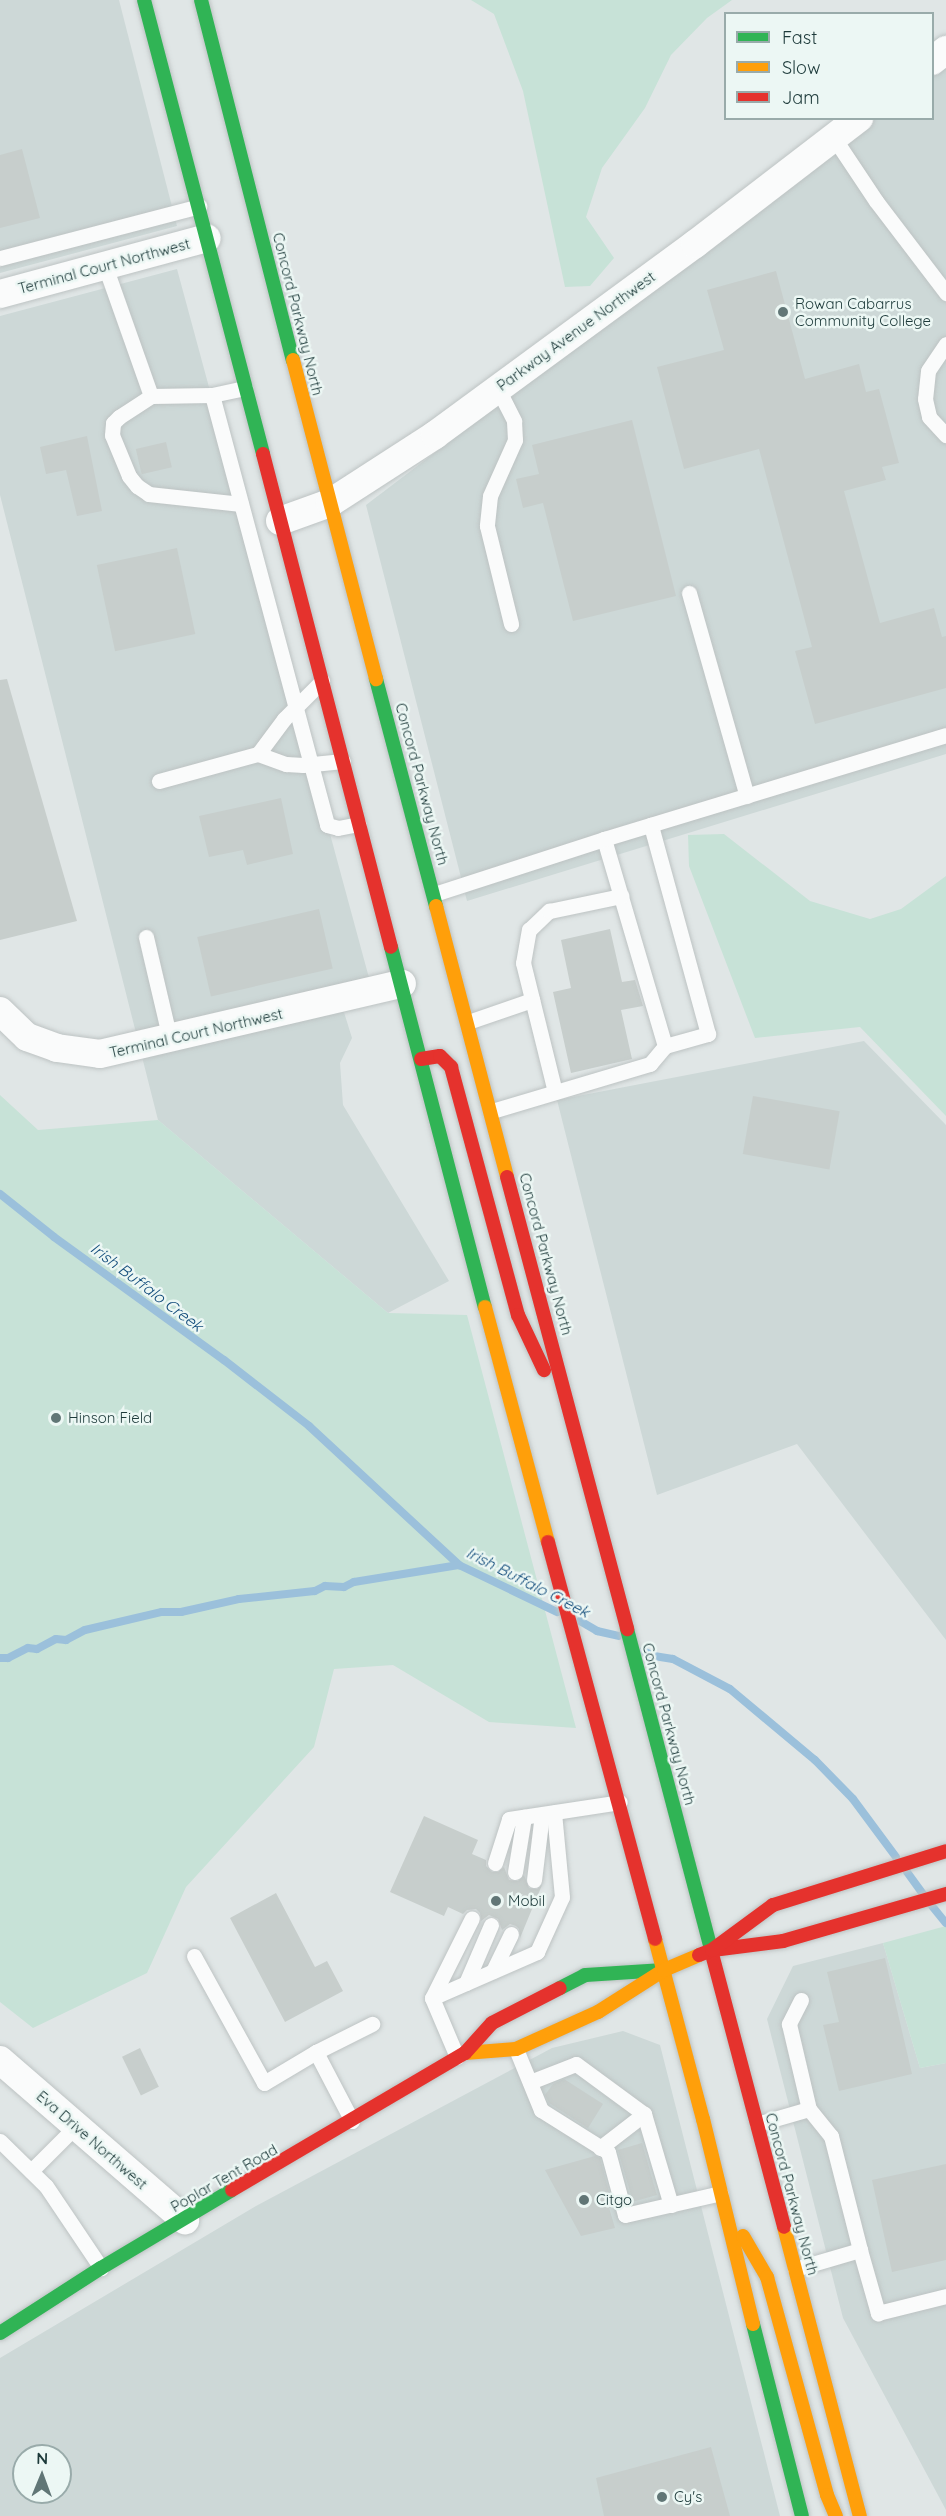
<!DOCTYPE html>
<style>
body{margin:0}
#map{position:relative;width:946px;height:2516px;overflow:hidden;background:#e0e6e6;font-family:Quicksand,sans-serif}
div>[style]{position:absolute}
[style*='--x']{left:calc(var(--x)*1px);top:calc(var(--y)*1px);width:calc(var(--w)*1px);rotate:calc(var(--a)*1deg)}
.built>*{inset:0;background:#cdd8d7}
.green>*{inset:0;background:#c7e2d7}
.stream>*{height:8px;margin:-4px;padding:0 4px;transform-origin:4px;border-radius:4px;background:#9bc0db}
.building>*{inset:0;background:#c7cecc;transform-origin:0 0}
.roads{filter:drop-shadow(0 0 2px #bdc3c3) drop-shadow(0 0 2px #bdc3c3)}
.lane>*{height:15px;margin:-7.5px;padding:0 7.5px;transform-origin:7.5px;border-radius:7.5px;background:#fafbfb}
.street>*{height:28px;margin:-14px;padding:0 14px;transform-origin:14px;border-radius:14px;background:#fafbfb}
.fast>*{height:14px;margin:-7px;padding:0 7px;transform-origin:7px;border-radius:7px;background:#30b455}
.slow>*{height:14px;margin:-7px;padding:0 7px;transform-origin:7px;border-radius:7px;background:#ff9f0a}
.jam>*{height:14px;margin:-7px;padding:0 7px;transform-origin:7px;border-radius:7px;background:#e5322d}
.dots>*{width:16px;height:16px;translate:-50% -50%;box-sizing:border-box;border:3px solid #ecf7f4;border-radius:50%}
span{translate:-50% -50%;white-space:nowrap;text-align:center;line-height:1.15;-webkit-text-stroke:5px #ecf7f4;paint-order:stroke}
.street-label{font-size:15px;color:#1d3a3a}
.poi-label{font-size:15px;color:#1d3a3a}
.left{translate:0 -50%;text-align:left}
.water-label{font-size:16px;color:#124c7b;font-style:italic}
.legend{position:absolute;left:724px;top:12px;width:210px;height:108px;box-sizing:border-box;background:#ecf7f4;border:2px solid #99abaa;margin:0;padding:8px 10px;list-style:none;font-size:18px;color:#1d3a3a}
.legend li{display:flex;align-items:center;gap:12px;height:30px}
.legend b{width:30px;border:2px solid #99abaa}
.north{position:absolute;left:12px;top:2444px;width:60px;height:60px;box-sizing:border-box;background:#ecf7f4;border:2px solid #99abaa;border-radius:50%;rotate:1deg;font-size:16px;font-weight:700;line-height:24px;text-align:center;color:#1d3a3a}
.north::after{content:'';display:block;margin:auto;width:21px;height:27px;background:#617676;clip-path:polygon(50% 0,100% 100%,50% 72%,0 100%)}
</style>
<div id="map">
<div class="built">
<i style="clip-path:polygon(0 0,119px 0,177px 226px,0 273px)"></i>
<i style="clip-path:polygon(946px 64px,946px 754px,467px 901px,366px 505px,874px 119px,932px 118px,933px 74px)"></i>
<i style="clip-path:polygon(177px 269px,375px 1000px,343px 1009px,352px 1038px,340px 1063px,343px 1105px,449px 1281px,388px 1313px,158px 1120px,0 495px,0 316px)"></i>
<i style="clip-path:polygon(864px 1041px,946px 1125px,946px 1640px,797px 1444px,657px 1495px,557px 1100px)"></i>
<i style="clip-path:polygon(883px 1943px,920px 2068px,946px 2063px,946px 2510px,843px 2318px,767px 2019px,793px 1966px)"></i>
<i style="clip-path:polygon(evenodd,623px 2031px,660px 2045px,780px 2516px,0 2516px,0 2358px,256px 2206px,552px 2048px,623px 2031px,24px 2456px,60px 2456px,60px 2492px,24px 2492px,24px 2456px)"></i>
</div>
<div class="green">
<i style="clip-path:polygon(471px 0,732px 0,707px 18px,671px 55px,645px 108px,602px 168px,586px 217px,614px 258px,590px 286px,565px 287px,523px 91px,494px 14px)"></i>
<i style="clip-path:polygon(724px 834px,810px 901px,870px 919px,901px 909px,946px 876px,946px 1116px,860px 1027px,755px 1038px,689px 866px,688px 835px)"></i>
<i style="clip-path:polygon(0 1095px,38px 1130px,158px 1120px,388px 1313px,467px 1315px,576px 1728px,489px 1722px,393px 1665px,334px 1669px,314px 1747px,186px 1887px,147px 1973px,33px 2028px,0 2002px)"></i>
<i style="clip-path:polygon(946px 1926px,946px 2063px,920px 2068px,883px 1943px)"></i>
</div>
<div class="stream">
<i style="--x:0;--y:1194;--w:69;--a:38.5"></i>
<i style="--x:54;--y:1237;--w:210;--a:35.9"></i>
<i style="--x:224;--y:1360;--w:108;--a:37.8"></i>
<i style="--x:309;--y:1426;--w:205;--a:42.8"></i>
<i style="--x:459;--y:1565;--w:109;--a:25.6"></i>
<i style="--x:580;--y:1621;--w:20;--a:30"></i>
<i style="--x:597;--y:1631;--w:22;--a:13"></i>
<i style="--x:643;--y:1651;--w:12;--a:24"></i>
<i style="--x:654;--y:1656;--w:19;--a:9"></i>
<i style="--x:673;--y:1659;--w:64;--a:27.8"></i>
<i style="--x:730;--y:1689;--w:111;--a:39.9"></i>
<i style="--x:815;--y:1760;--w:54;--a:45.7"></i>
<i style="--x:853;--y:1799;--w:72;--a:53.4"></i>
<i style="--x:0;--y:1658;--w:8;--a:0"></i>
<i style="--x:8;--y:1658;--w:22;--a:-27"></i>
<i style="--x:28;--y:1648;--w:9;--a:6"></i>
<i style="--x:37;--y:1649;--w:21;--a:-28"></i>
<i style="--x:56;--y:1639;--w:10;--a:6"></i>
<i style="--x:66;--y:1640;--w:21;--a:-28"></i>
<i style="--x:85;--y:1630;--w:79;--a:-13.2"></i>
<i style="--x:162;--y:1612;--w:19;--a:0"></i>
<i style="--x:181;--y:1612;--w:59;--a:-12.6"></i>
<i style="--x:239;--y:1599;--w:76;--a:-6"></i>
<i style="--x:315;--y:1591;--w:11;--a:-27"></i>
<i style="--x:325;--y:1586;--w:19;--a:3"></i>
<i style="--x:344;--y:1587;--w:11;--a:-27"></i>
<i style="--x:354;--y:1582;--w:106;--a:-9.2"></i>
<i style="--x:907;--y:1872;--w:27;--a:54"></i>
<i style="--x:932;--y:1906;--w:22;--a:51"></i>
</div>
<div class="building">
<i style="clip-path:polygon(22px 149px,40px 218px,0 228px,0 155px)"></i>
<i style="clip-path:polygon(776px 271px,805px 379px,859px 364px,866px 392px,879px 389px,899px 463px,882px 467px,886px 480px,844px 491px,880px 623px,934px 608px,942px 637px,946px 636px,946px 688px,815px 724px,795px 651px,812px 647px,759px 449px,684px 469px,657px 367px,724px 350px,707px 290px)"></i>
<i style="clip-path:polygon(632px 420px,676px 596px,573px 621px,543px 503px,523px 508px,516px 479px,539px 474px,532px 445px)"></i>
<i style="clip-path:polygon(87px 436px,102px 511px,77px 516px,66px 470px,46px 474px,40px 447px)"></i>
<i style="left:166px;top:442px;width:26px;height:31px;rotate:77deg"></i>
<i style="left:177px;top:548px;width:88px;height:82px;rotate:78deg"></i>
<i style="clip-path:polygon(7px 679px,77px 921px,0 940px,0 680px)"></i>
<i style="clip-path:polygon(281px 798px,293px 854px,247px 865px,243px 850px,209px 857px,199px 816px)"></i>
<i style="left:319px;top:909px;width:61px;height:125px;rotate:77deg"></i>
<i style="clip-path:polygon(610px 929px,622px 982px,635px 980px,643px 1006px,621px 1010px,632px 1059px,571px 1073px,553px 992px,571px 988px,561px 940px)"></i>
<i style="left:753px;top:1096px;width:88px;height:59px;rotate:10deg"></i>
<i style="clip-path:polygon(424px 1816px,478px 1840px,472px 1854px,486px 1860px,486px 1866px,492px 1872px,498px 1872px,504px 1867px,509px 1880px,518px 1881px,524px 1875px,529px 1888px,537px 1889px,542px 1885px,520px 1938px,519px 1929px,516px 1926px,510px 1924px,502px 1930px,498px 1919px,489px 1915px,481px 1921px,480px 1913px,476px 1909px,467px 1910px,463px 1914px,448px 1907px,444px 1916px,390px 1892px)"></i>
<i style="clip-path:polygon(276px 1893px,315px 1967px,327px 1961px,343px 1991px,285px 2022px,230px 1918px)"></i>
<i style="clip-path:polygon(885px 1958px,912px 2074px,839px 2091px,823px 2025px,839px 2022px,827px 1972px)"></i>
<i style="left:140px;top:2048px;width:43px;height:20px;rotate:64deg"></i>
<i style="clip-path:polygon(564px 2079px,603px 2104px,588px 2128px,549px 2103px,545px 2095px,553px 2084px)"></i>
<i style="left:642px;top:2143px;width:54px;height:25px;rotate:74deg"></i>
<i style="clip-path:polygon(595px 2156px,600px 2158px,613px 2207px,609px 2208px,615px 2228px,581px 2236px,545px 2170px)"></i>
<i style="clip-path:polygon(946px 2164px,946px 2260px,892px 2272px,872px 2180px)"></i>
<i style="clip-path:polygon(711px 2447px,730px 2516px,604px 2516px,596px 2478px)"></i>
</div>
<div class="roads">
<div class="lane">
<i style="--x:834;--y:138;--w:76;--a:56.3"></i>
<i style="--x:876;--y:201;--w:116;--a:52.7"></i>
<i style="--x:0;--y:258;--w:206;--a:-14.6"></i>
<i style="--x:105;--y:266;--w:138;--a:70.5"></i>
<i style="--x:946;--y:344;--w:32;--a:124"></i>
<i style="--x:928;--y:371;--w:28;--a:96"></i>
<i style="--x:925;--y:399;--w:18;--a:77"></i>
<i style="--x:929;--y:417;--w:25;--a:47"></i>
<i style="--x:498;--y:389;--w:36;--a:63"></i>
<i style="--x:514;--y:421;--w:19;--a:87"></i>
<i style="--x:515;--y:440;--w:61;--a:114.1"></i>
<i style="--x:490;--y:496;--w:30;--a:96"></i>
<i style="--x:487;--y:526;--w:101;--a:76.2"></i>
<i style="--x:212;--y:395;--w:445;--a:75"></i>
<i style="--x:327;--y:825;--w:11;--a:15"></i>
<i style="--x:338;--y:828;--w:21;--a:-11"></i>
<i style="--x:241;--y:504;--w:93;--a:-173.8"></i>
<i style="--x:149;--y:494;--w:14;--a:-146"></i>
<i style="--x:137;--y:486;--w:13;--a:-129"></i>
<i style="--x:129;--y:476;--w:44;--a:-112.5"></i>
<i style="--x:112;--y:435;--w:12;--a:-85"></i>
<i style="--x:113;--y:423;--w:8;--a:-45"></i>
<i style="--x:119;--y:417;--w:38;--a:-33"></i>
<i style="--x:151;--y:396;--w:61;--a:-0.9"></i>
<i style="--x:212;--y:395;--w:34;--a:-12"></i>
<i style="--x:689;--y:593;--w:211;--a:74.1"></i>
<i style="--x:258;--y:754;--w:44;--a:-53.4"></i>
<i style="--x:284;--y:719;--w:54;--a:-45"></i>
<i style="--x:159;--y:781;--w:103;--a:-15.3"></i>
<i style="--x:258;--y:754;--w:30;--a:20"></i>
<i style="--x:286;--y:764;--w:17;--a:3"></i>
<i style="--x:303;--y:765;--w:40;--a:-5.7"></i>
<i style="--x:604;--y:839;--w:216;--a:73.6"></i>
<i style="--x:665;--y:1046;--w:45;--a:-15.6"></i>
<i style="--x:708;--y:1034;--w:217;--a:-105.3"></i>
<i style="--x:434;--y:894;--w:179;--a:-17.9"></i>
<i style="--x:604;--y:839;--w:357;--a:-16.9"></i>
<i style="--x:146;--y:937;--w:105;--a:76.8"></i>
<i style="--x:468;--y:1022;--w:68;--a:-19"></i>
<i style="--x:555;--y:1092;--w:133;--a:-103.9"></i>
<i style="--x:523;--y:963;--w:34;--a:-80"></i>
<i style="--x:529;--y:930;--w:28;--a:-44"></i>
<i style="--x:549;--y:911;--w:74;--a:-11.8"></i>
<i style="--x:492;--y:1111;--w:165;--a:-16.6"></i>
<i style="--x:650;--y:1064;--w:23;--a:-50"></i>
<i style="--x:495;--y:1863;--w:46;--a:-72.3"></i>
<i style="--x:509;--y:1819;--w:112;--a:-8.7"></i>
<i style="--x:515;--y:1872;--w:56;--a:-80.7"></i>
<i style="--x:534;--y:1880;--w:66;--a:-83.1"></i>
<i style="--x:194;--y:1956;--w:145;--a:61.1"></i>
<i style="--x:264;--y:2083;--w:61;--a:-30.8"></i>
<i style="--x:493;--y:1971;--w:41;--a:-64.1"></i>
<i style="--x:466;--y:1983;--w:63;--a:-66.7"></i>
<i style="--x:432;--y:1998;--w:115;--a:-23.7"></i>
<i style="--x:537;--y:1952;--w:60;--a:-65.6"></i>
<i style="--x:562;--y:1897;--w:85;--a:-95.4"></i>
<i style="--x:432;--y:1998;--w:89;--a:-63.4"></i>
<i style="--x:432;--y:1998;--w:64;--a:67"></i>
<i style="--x:801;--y:2000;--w:27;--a:117"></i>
<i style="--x:789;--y:2024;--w:87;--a:76.8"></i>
<i style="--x:516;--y:2049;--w:66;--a:67.7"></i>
<i style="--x:541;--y:2110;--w:79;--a:32.1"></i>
<i style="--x:608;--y:2152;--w:65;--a:74.9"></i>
<i style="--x:625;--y:2215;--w:98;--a:-12.9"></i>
<i style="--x:530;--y:2082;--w:49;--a:-21.4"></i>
<i style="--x:576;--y:2064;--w:84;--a:36.3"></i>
<i style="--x:644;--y:2114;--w:95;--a:73.5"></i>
<i style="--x:352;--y:2121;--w:78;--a:-117.6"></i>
<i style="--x:316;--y:2052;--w:63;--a:-26.6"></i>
<i style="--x:757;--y:2124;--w:54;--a:-16.1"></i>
<i style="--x:809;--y:2109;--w:35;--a:51"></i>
<i style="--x:831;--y:2136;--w:118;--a:75.7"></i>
<i style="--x:0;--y:2141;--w:64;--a:44.4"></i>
<i style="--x:46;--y:2186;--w:99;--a:56.1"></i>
<i style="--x:600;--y:2148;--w:56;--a:-37.7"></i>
<i style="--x:31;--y:2171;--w:64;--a:-45"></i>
<i style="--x:795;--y:2269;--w:68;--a:-16.3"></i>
<i style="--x:860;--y:2250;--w:66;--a:74.1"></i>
<i style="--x:878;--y:2313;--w:70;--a:-14"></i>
</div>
<div class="street">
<i style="--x:932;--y:61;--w:18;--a:-38"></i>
<i style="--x:0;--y:294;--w:214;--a:-15.1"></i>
<i style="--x:280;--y:521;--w:53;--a:-19.8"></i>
<i style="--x:330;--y:503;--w:125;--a:-32.9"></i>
<i style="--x:435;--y:435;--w:323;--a:-36.3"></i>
<i style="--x:695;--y:244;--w:207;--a:-37.5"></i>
<i style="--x:0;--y:1011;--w:37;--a:44"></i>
<i style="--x:27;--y:1037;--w:32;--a:20"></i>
<i style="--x:57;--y:1048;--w:43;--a:7.9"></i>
<i style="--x:100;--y:1054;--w:310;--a:-13.1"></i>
<i style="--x:0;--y:2060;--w:245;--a:40.9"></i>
</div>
<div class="fast">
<i style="--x:144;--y:0;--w:469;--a:75.3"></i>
<i style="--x:201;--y:0;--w:372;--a:75.7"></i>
<i style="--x:376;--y:679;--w:235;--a:75.2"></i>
<i style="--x:391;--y:947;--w:372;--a:75.4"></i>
<i style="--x:627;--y:1629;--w:336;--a:75.3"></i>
<i style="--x:560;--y:1988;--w:28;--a:-27"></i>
<i style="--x:585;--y:1975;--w:79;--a:-3.6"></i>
<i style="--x:753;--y:2324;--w:198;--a:75.7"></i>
<i style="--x:0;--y:2333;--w:120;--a:-32.8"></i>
<i style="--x:101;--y:2268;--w:152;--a:-30.8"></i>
</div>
<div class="slow">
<i style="--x:293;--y:360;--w:330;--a:75.4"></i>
<i style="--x:436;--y:906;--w:280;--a:75.3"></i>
<i style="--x:485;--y:1307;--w:243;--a:75"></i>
<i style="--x:655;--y:1939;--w:186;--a:75.1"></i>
<i style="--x:703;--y:2119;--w:211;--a:76.3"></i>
<i style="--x:465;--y:2053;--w:51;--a:-4.5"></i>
<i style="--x:516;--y:2049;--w:90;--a:-24.3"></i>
<i style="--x:598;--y:2012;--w:78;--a:-32.5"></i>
<i style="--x:664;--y:1970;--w:38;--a:-23"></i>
<i style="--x:784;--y:2227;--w:299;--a:75.3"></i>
<i style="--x:743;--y:2236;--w:48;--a:59.7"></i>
<i style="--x:767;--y:2277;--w:226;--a:74.6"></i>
<i style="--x:827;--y:2495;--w:23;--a:67"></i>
</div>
<div class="jam">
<i style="--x:263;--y:454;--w:509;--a:75.45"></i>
<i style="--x:421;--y:1059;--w:19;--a:-9"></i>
<i style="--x:440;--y:1056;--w:16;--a:45"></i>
<i style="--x:451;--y:1067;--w:257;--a:74.9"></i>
<i style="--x:518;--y:1315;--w:61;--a:64.7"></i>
<i style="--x:507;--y:1177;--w:468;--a:75.1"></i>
<i style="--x:548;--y:1542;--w:411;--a:74.9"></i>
<i style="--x:713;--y:1950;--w:71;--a:-7.3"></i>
<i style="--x:783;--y:1941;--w:170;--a:-16.1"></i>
<i style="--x:712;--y:1954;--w:282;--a:75.2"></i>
<i style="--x:699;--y:1955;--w:14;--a:-21"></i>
<i style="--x:712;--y:1950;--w:76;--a:-36.4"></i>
<i style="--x:773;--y:1905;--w:181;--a:-17.3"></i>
<i style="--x:232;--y:2190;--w:270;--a:-30.5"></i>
<i style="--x:465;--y:2053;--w:40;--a:-48"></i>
<i style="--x:492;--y:2023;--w:76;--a:-27.2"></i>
</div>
</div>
<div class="dots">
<i style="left:783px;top:312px;background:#617676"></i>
<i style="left:56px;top:1418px;background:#617676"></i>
<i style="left:496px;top:1901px;background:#617676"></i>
<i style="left:584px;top:2200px;background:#617676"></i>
<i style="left:662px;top:2497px;background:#617676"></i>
</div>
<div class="street-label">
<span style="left:104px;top:266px;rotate:-15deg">Terminal Court Northwest</span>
<span style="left:298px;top:314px;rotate:76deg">Concord Parkway North</span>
<span style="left:576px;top:331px;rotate:-36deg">Parkway Avenue Northwest</span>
<span style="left:422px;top:784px;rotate:75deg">Concord Parkway North</span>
<span style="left:196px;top:1033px;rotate:-13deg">Terminal Court Northwest</span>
<span style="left:546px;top:1254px;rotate:75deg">Concord Parkway North</span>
<span style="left:669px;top:1724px;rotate:75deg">Concord Parkway North</span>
<span style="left:92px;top:2140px;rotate:41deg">Eva Drive Northwest</span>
<span style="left:224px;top:2178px;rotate:-30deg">Poplar Tent Road</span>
<span style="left:792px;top:2194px;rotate:75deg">Concord Parkway North</span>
</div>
<div class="poi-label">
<span class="left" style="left:795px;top:312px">Rowan Cabarrus<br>Community College</span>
<span class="left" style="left:68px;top:1418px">Hinson Field</span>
<span class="left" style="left:508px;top:1901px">Mobil</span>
<span class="left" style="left:596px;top:2200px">Citgo</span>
<span class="left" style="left:674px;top:2497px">Cy's</span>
</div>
<div class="water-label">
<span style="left:147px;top:1287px;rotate:37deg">Irish Buffalo Creek</span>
<span style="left:528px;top:1582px;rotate:27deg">Irish Buffalo Creek</span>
</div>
<ul class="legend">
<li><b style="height:8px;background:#30b455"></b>Fast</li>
<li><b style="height:8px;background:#ff9f0a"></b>Slow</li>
<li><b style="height:8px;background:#e5322d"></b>Jam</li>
</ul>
<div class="north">N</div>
</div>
